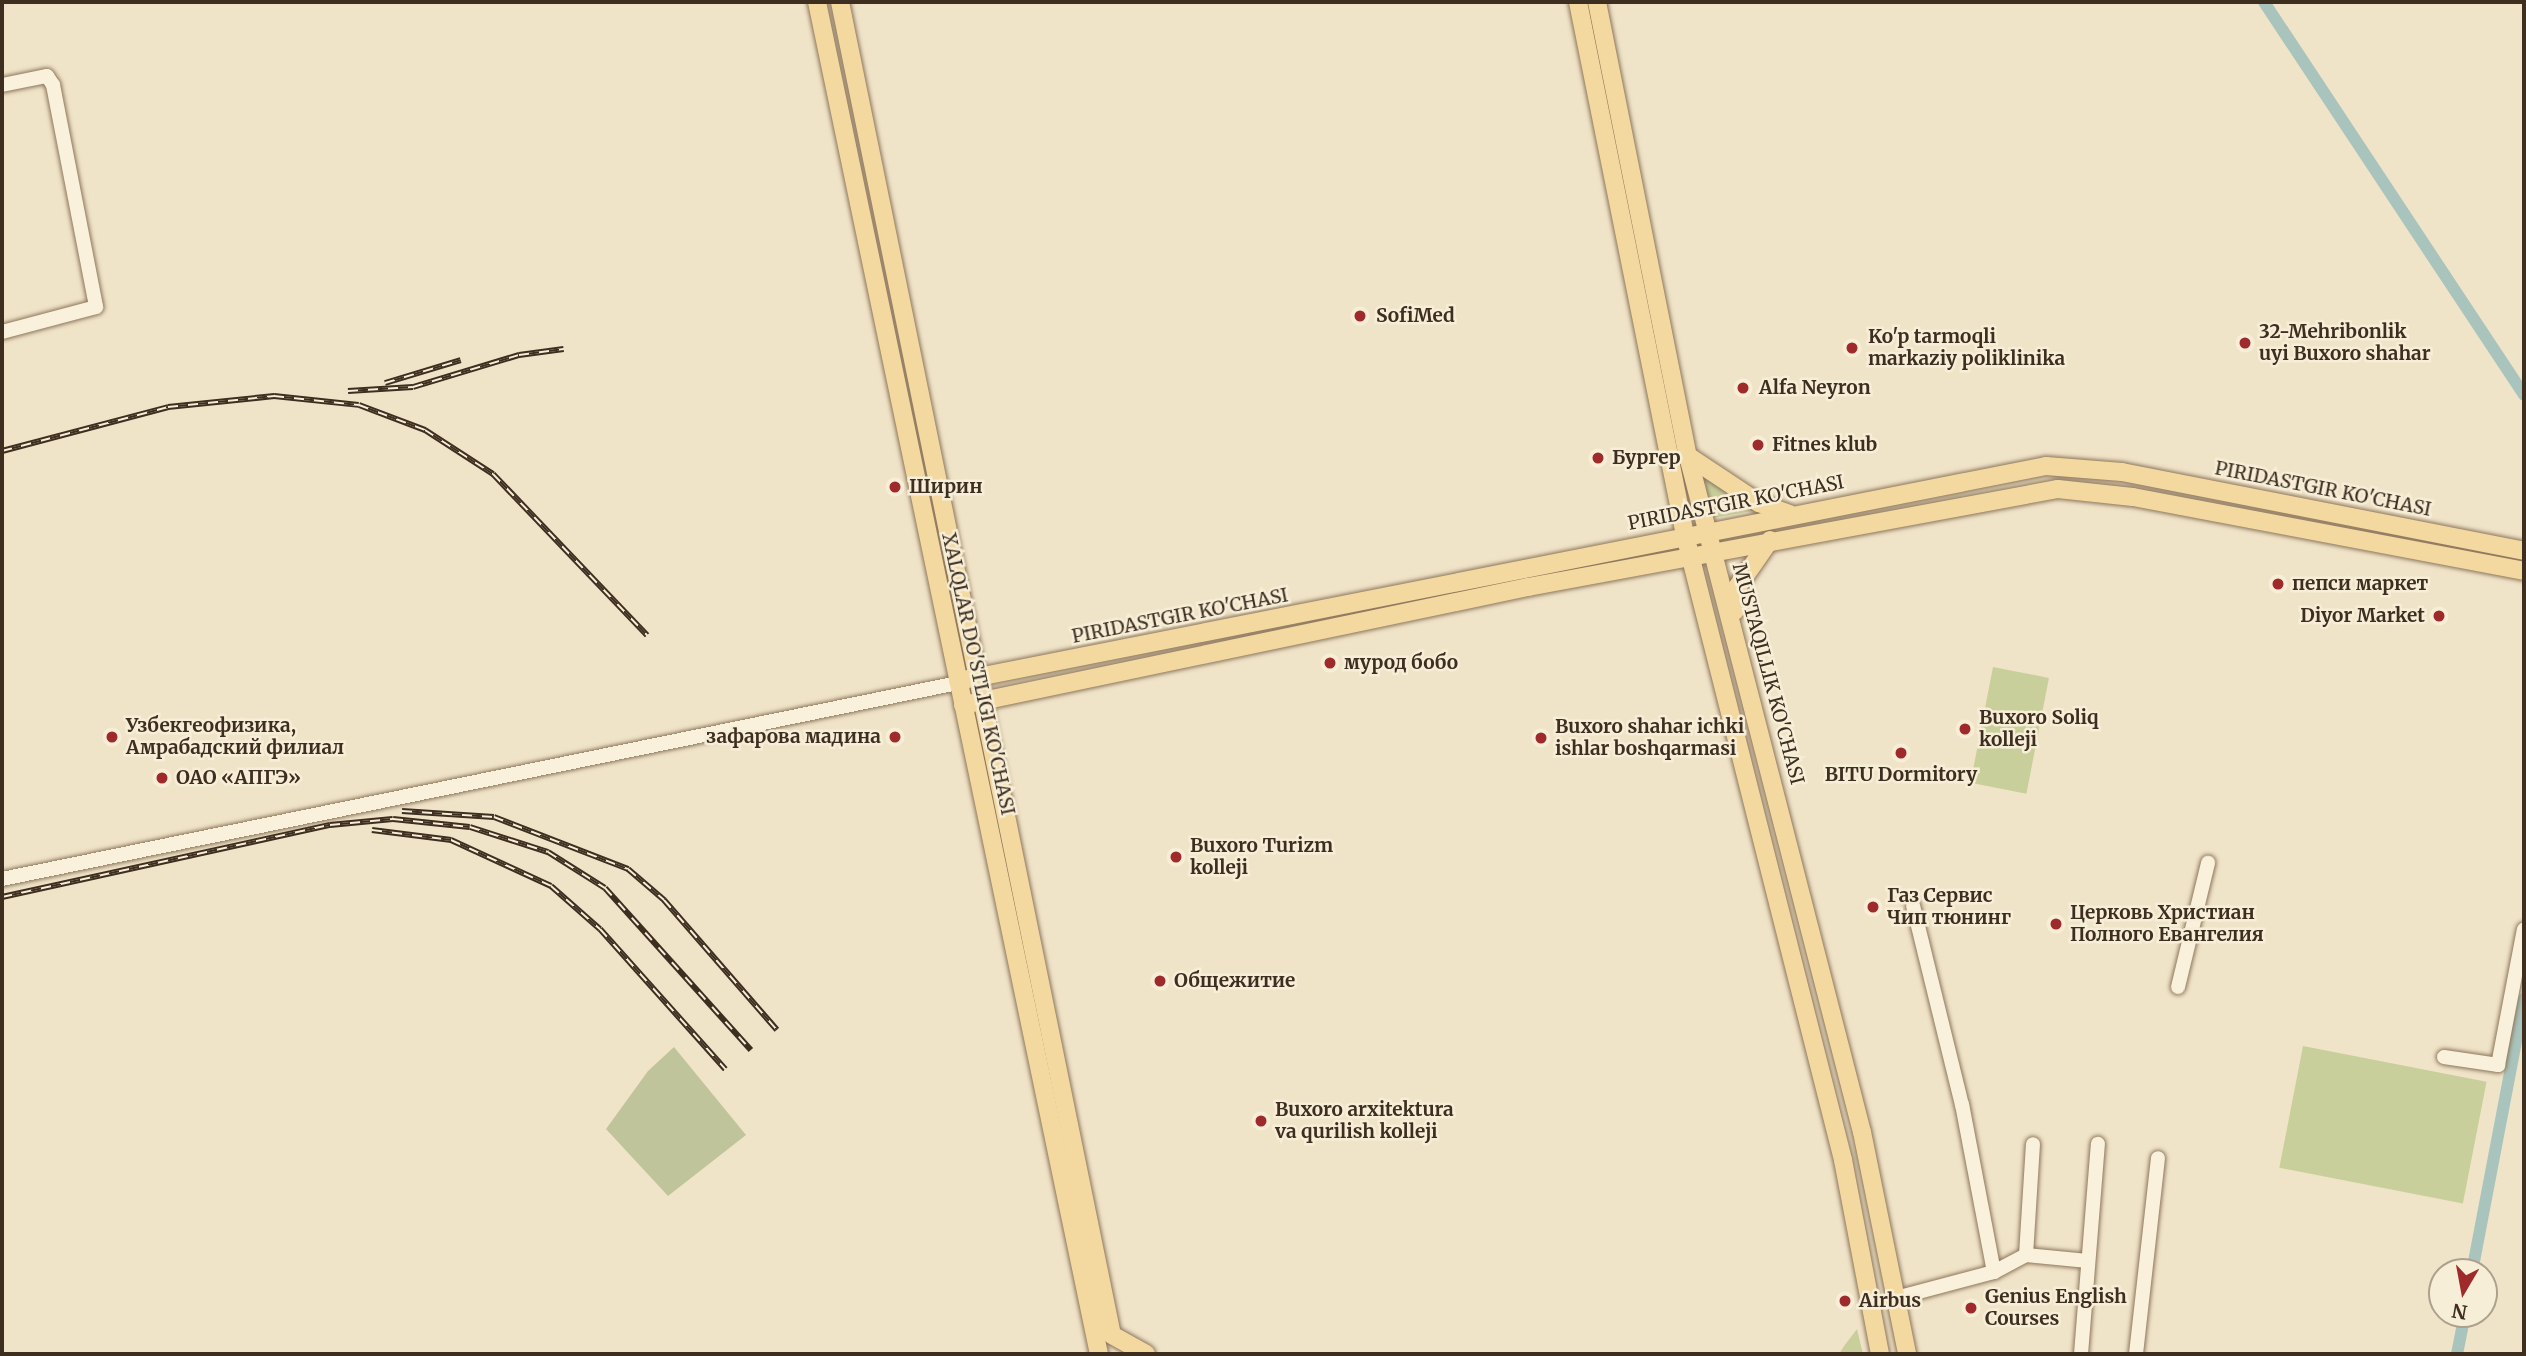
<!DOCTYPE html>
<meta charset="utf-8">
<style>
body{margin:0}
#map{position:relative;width:2526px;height:1356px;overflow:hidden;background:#f0e4c8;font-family:Merriweather,serif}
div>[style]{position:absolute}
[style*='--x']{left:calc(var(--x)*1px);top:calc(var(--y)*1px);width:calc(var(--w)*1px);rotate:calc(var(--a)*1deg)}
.green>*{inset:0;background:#c9cf9b;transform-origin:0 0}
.cemetery>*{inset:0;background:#bfc49a}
.canal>*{height:12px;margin:-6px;padding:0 6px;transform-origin:6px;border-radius:6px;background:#a9c4bc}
.roads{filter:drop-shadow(0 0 2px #8d765c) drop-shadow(0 0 2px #8d765c)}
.minor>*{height:14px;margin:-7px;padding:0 7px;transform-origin:7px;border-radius:7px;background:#faf1dc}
.major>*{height:18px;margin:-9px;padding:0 9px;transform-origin:9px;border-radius:9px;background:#f3d9a0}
.rail>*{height:6px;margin-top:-3px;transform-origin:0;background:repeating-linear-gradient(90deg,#f7eed8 0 10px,#3d2e20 0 20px);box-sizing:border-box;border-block:2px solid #3d2e20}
.dots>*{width:19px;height:19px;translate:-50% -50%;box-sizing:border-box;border:4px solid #f7eed8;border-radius:50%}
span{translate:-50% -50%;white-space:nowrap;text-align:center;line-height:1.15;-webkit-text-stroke:5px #f7eed8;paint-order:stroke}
.poi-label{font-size:19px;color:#3d2e20;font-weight:700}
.left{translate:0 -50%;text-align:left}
.right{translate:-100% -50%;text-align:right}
.street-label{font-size:19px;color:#3d2e20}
.frame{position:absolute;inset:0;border:4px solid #3d2e20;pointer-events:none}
.north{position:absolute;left:2428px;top:1258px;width:70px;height:70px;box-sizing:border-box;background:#f7eed8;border:2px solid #ada18e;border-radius:50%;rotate:190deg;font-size:19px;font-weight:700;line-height:28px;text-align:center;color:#3d2e20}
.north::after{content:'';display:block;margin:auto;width:24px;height:32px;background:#9e2a2b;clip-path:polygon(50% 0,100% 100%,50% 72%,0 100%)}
</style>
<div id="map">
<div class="green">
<i style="clip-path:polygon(1698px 467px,1758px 510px,1713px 518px)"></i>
<i style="left:1993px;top:667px;width:57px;height:118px;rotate:11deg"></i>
<i style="left:2303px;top:1046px;width:187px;height:124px;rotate:11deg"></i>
<i style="clip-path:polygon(1857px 1329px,1863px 1354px,1839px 1354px,1844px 1346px)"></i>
</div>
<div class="cemetery">
<i style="clip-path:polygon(674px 1047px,746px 1135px,668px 1196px,606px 1129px,648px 1071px)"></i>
</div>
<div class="canal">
<i style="--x:2264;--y:2;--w:471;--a:56.5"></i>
<i style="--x:2472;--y:1272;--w:278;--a:-79.2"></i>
<i style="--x:2457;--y:1354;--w:41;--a:-78.7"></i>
</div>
<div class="roads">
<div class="minor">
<i style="--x:2;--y:85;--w:46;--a:-11.3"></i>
<i style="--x:47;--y:76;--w:11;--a:56"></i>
<i style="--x:53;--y:85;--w:226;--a:79"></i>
<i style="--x:96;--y:307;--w:97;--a:165.1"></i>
<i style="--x:2;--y:879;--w:976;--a:-11.59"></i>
<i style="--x:2178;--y:987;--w:128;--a:-76.4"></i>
<i style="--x:2444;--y:1057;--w:55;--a:8.4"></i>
<i style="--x:2498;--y:1065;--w:138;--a:-79.2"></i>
<i style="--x:2026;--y:1255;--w:111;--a:-86.4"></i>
<i style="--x:1994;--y:1272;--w:36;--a:-28"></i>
<i style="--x:2026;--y:1255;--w:62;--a:5.5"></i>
<i style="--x:1896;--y:1298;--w:101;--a:-14.9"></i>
<i style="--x:1994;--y:1272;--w:170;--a:-100.8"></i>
<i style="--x:1962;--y:1105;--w:205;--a:-103.8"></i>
<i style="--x:2081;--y:1354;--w:211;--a:-85.4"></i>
<i style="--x:2136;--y:1354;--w:197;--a:-83.6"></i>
</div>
<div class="major">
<i style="--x:817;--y:2;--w:1381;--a:78.22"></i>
<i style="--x:840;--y:2;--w:1360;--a:78.47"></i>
<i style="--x:1578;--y:2;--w:544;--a:78.65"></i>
<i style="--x:1685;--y:535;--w:645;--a:75.81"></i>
<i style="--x:1843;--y:1160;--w:197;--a:79.2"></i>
<i style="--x:1597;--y:2;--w:463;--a:78.7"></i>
<i style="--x:1688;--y:456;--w:698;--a:75.57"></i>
<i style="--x:1862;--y:1132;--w:227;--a:78.5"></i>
<i style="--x:1688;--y:456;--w:85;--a:33.5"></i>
<i style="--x:1759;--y:503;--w:33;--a:20"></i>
<i style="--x:1735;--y:611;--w:25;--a:-83"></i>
<i style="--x:1738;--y:586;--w:56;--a:-55.2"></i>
<i style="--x:958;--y:681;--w:1109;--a:-11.18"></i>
<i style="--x:2046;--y:466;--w:76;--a:4.5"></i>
<i style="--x:2122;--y:472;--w:410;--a:11.1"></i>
<i style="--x:963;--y:705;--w:577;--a:-11.8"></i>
<i style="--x:1528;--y:587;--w:539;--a:-10.48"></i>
<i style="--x:2058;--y:489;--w:75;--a:6.1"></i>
<i style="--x:2133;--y:497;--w:398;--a:10.7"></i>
<i style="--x:1112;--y:1335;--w:39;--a:29"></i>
</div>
</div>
<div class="rail">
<i style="--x:385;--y:383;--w:79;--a:-16.8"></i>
<i style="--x:348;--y:391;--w:65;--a:-3.5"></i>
<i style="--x:413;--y:387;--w:111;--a:-16.8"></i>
<i style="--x:519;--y:355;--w:45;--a:-7.6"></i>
<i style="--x:2;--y:451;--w:172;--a:-14.8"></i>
<i style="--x:168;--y:407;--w:107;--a:-5.9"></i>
<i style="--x:274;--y:396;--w:85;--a:6"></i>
<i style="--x:359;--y:405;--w:71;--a:20.7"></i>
<i style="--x:425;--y:430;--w:81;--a:32.9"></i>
<i style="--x:493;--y:474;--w:223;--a:46.3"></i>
<i style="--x:402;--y:811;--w:92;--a:3.7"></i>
<i style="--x:494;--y:817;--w:144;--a:21.2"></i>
<i style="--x:628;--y:869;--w:48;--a:40.7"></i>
<i style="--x:664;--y:900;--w:172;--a:49"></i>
<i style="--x:372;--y:830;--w:80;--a:7.2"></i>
<i style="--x:451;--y:840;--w:110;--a:24.7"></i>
<i style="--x:551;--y:886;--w:65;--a:41.3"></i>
<i style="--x:600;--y:929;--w:188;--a:48.2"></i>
<i style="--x:2;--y:897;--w:336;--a:-12.4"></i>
<i style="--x:330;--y:825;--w:63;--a:-5.4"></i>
<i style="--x:393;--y:819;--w:77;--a:5.9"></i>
<i style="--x:470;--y:827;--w:82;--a:17.8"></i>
<i style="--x:548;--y:852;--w:67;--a:32.3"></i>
<i style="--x:605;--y:888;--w:218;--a:48"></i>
</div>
<div class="dots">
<i style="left:1360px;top:316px;background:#9e2a2b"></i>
<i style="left:2245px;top:343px;background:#9e2a2b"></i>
<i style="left:1852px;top:348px;background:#9e2a2b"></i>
<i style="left:1743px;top:388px;background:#9e2a2b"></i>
<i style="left:1758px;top:445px;background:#9e2a2b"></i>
<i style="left:1598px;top:458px;background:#9e2a2b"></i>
<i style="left:895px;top:487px;background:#9e2a2b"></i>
<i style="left:2278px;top:584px;background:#9e2a2b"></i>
<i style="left:2439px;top:616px;background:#9e2a2b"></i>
<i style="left:1330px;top:663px;background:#9e2a2b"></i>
<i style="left:1965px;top:729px;background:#9e2a2b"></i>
<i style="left:112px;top:737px;background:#9e2a2b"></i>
<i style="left:895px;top:737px;background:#9e2a2b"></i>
<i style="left:1541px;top:738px;background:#9e2a2b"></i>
<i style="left:1901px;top:753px;background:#9e2a2b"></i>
<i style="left:162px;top:778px;background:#9e2a2b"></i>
<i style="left:1176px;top:857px;background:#9e2a2b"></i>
<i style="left:1873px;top:907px;background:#9e2a2b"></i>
<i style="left:2056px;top:924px;background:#9e2a2b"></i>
<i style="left:1160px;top:981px;background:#9e2a2b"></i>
<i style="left:1261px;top:1121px;background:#9e2a2b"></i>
<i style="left:1845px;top:1301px;background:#9e2a2b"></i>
<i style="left:1971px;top:1308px;background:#9e2a2b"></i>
</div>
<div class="poi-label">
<span class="left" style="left:1376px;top:316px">SofiMed</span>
<span class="left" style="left:2259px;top:343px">32-Mehribonlik<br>uyi Buxoro shahar</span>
<span class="left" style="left:1868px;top:348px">Ko'p tarmoqli<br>markaziy poliklinika</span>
<span class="left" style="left:1759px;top:388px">Alfa Neyron</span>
<span class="left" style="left:1772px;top:445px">Fitnes klub</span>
<span class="left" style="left:1612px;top:458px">Бургер</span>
<span class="left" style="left:909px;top:487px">Ширин</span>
<span class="left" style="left:2292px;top:584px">пепси маркет</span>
<span class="right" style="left:2425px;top:616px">Diyor Market</span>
<span class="left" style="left:1344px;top:663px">мурод бобо</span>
<span class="left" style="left:1979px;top:729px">Buxoro Soliq<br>kolleji</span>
<span class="left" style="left:126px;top:737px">Узбекгеофизика,<br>Амрабадский филиал</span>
<span class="left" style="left:1555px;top:738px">Buxoro shahar ichki<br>ishlar boshqarmasi</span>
<span class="right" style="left:881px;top:737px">зафарова мадина</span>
<span style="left:1901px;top:775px">BITU Dormitory</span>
<span class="left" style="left:176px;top:778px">ОАО «АПГЭ»</span>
<span class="left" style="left:1190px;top:857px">Buxoro Turizm<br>kolleji</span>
<span class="left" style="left:1887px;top:907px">Газ Сервис<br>Чип тюнинг</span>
<span class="left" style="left:2070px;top:924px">Церковь Христиан<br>Полного Евангелия</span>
<span class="left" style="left:1174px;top:981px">Общежитие</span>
<span class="left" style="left:1275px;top:1121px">Buxoro arxitektura<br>va qurilish kolleji</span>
<span class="left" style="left:1985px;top:1308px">Genius English<br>Courses</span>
<span class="left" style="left:1859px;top:1301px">Airbus</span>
</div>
<div class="street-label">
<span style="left:2323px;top:489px;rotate:11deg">PIRIDASTGIR KO'CHASI</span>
<span style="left:1736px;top:503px;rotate:-11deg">PIRIDASTGIR KO'CHASI</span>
<span style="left:1180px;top:616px;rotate:-11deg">PIRIDASTGIR KO'CHASI</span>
<span style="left:978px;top:674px;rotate:78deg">XALQLAR DO'STLIGI KO'CHASI</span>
<span style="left:1768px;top:674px;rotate:75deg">MUSTAQILLIK KO'CHASI</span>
</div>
<div class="frame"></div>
<div class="north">N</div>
</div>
